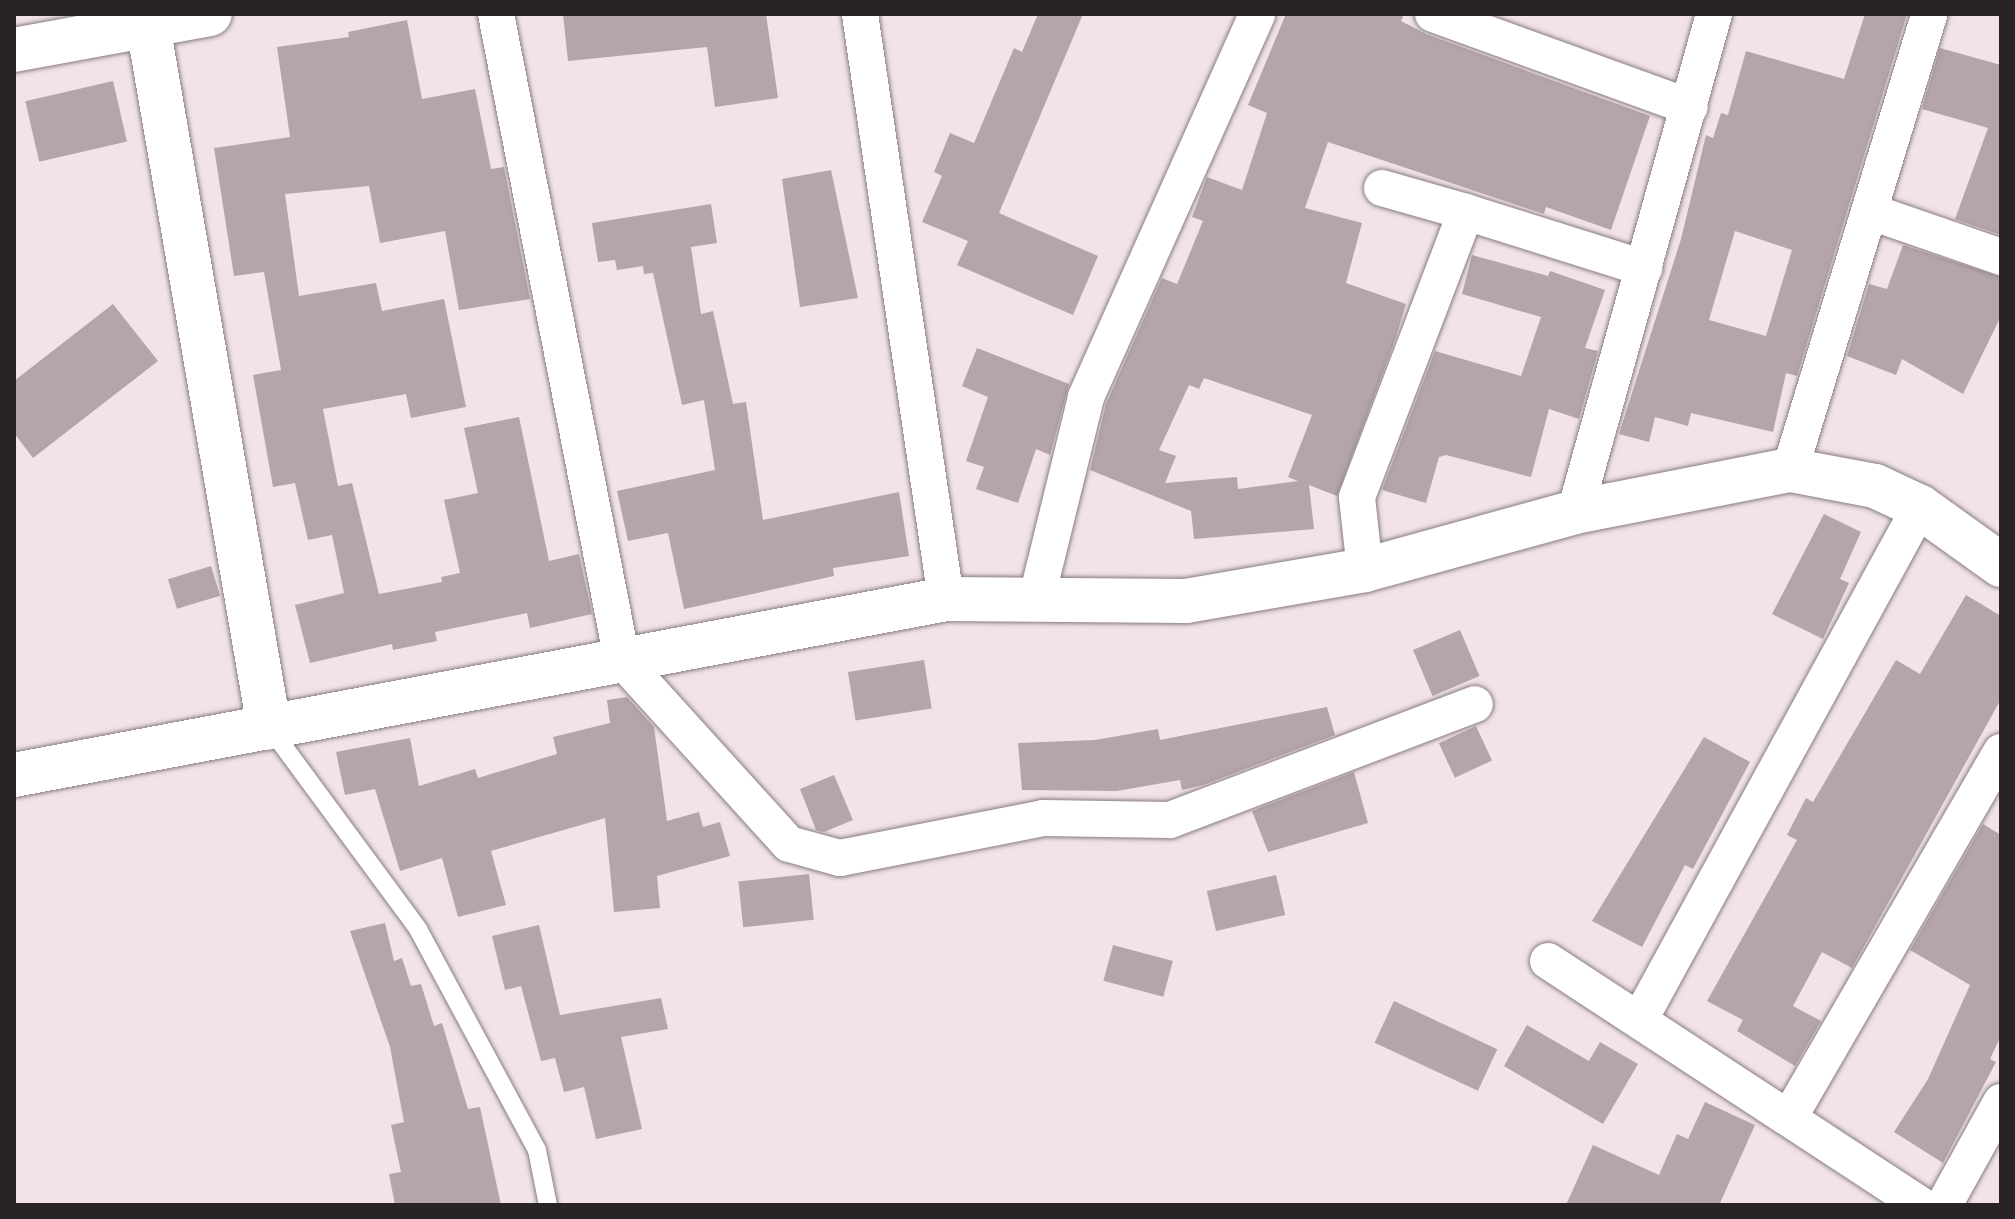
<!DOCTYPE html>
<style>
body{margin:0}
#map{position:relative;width:2015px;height:1219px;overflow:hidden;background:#f1e3e7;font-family:"Fira Sans Condensed",sans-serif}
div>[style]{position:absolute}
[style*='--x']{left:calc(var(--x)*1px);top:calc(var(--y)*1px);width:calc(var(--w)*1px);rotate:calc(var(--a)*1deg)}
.building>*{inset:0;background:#b3a5a9;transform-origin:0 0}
.roads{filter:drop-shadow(0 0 2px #897c80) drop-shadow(0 0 2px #897c80)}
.service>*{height:18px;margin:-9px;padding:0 9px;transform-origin:9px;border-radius:9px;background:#fff}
.minor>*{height:36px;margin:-18px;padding:0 18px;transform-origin:18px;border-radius:18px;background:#fff}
.tertiary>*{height:44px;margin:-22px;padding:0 22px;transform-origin:22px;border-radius:22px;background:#fff}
span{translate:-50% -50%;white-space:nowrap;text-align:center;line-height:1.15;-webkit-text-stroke:6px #fff0f4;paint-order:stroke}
.frame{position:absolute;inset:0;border:16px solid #282325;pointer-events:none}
</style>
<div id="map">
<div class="building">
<i style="clip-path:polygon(563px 14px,766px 14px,778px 98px,715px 107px,707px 47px,568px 61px)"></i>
<i style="clip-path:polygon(1038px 14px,1083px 14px,999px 213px,1098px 256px,1073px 315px,957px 265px,968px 241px,922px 222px,942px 176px,934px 172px,950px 133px,974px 143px,1014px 48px,1022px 52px)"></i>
<i style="clip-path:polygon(evenodd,1286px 14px,1404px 14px,1401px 21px,1426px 34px,1650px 116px,1611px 230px,1546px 207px,1544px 214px,1328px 142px,1305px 208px,1362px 223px,1346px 283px,1406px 304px,1395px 340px,1337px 496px,1309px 485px,1314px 529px,1194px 539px,1191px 511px,1090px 470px,1106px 404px,1162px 278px,1177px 284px,1203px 221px,1192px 217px,1207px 177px,1242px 190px,1267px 113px,1248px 105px,1286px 14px,1204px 378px,1312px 415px,1288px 477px,1298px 481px,1238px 489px,1237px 477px,1165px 483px,1176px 456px,1159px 450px,1189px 385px,1199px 389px,1204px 378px)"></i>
<i style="clip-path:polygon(evenodd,1865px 14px,1907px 14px,1797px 376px,1786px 373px,1773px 432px,1691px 413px,1688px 426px,1655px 417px,1649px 442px,1619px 434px,1681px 239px,1706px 135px,1713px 138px,1721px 113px,1728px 115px,1746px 51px,1844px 79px,1865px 14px,1735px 231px,1792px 250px,1766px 336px,1709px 320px,1735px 231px)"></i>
<i style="clip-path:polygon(407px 20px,422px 99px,475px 89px,491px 169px,504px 167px,530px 299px,459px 310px,445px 231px,380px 243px,369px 186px,285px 194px,299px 296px,376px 283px,382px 311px,444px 299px,466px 407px,411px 418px,406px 394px,323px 409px,338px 486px,352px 483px,379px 594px,442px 582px,441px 577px,460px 573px,444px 500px,478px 493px,464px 428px,519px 417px,549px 561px,579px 554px,592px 614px,530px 628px,527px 613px,435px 632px,437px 641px,393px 650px,392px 644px,310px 663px,295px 605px,344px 593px,332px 535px,308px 540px,295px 483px,273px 487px,253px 375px,281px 370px,264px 272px,234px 276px,214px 148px,290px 137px,277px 47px,349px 37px,348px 32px)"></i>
<i style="clip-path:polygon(1940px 48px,2001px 65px,2001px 235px,1955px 219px,1988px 128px,1922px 109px)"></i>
<i style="left:113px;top:81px;width:62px;height:90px;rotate:77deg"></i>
<i style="clip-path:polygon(831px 170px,858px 298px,800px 307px,782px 179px)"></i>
<i style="clip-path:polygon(711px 204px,717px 243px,691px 247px,701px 314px,713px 311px,733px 404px,746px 402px,763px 520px,899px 492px,909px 556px,833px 568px,834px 576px,684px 609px,668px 533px,628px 541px,617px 491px,715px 470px,704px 400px,682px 405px,653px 273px,644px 274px,643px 266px,617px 270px,615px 260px,598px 262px,592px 223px)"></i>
<i style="clip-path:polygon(1903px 245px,2001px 277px,2001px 316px,1963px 394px,1902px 359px,1896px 375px,1847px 356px,1869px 284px,1887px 289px)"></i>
<i style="clip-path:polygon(1472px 255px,1548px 276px,1550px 271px,1605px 290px,1585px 348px,1598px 351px,1579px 419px,1549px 409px,1531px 477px,1446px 455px,1439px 457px,1426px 503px,1382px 490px,1435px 351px,1521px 376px,1541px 317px,1462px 294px)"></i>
<i style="clip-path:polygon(113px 304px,158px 361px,33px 458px,14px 433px,14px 381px)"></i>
<i style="clip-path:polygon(977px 348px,1069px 384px,1050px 455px,1036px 449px,1018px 503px,976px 489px,984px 467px,966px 461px,988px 397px,962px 386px)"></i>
<i style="clip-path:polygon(1824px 514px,1861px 532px,1840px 579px,1849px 583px,1823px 639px,1772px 614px)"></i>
<i style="left:211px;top:566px;width:31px;height:45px;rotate:73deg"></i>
<i style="clip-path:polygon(1966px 595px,2001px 616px,2001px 699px,1852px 968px,1822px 952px,1793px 1006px,1821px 1021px,1795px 1066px,1737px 1031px,1743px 1020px,1707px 1001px,1797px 840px,1787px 835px,1806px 798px,1813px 802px,1896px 660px,1920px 674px)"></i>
<i style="left:1460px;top:630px;width:50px;height:51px;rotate:67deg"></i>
<i style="left:924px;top:660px;width:49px;height:77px;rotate:81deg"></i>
<i style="clip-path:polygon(627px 697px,654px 727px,667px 821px,699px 812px,703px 827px,720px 822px,730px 856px,657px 876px,660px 908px,614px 912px,605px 818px,491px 851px,506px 905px,458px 917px,442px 858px,400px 871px,375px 789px,345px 795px,336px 752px,410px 738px,419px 786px,475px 769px,478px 778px,557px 754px,553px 737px,610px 723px,607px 700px)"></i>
<i style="clip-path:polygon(1327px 707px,1335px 735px,1203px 785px,1182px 790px,1180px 780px,1117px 791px,1022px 790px,1018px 743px,1095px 740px,1158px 729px,1160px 740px)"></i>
<i style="left:1476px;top:726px;width:38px;height:41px;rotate:65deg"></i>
<i style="clip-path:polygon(1704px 737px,1750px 762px,1693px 869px,1685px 865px,1642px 947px,1592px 921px)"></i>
<i style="clip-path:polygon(1354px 772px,1368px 823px,1268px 852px,1252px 811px)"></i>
<i style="clip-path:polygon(834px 775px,853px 820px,824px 832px,816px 830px,800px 789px)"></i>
<i style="clip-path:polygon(1983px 824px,2001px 835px,2001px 1036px,1990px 1059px,1996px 1062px,1943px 1163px,1894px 1132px,1928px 1079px,1970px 985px,1910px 950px)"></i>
<i style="left:809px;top:874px;width:46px;height:71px;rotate:84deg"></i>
<i style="left:1276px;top:875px;width:41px;height:71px;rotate:77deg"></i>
<i style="clip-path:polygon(385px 923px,394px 961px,402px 958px,411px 986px,421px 984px,434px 1026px,442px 1023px,468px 1109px,480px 1107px,501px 1205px,395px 1205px,389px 1174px,401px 1172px,391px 1125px,404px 1122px,390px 1047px,350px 931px)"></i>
<i style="clip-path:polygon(539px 925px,560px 1015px,661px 998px,668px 1029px,621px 1037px,642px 1129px,596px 1139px,584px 1087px,564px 1092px,555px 1058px,541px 1061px,521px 986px,505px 990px,492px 936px)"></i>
<i style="left:1113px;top:945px;width:62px;height:37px;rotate:15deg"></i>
<i style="left:1394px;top:1001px;width:114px;height:46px;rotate:25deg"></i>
<i style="clip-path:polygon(1527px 1025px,1589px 1061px,1600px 1042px,1638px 1064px,1603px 1124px,1504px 1066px)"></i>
<i style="clip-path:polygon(1705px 1102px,1755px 1125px,1720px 1203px,1725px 1205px,1566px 1205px,1593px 1145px,1659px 1175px,1677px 1134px,1688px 1139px)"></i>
</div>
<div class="roads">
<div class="service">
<i style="--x:270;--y:728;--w:250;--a:53.6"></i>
<i style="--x:418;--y:929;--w:251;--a:61.7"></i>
<i style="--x:537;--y:1150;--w:56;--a:78.7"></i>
</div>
<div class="minor">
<i style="--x:496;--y:14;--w:658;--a:78.96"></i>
<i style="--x:622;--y:660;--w:248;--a:47.8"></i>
<i style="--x:789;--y:844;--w:53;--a:15.4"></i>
<i style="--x:840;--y:858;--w:207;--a:-11.1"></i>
<i style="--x:1043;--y:818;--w:127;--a:0.9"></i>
<i style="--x:1170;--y:820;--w:326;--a:-20.8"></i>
<i style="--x:860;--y:14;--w:591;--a:81.64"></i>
<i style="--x:1433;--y:14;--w:273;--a:19.9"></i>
<i style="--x:1382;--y:188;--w:87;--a:15.9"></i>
<i style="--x:1871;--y:212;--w:138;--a:19.1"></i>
<i style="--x:1790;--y:470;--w:477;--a:-73"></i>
<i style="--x:1575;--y:512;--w:517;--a:-74.4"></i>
<i style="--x:1365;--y:570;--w:73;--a:-96.3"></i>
<i style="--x:1357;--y:497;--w:305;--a:-69.1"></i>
<i style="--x:1466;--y:212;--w:187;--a:17.5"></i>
<i style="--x:1037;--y:597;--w:206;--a:-76.2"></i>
<i style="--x:1086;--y:397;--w:419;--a:-65.9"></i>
<i style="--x:1548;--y:961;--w:446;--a:33.2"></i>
<i style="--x:1640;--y:1019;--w:584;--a:-61.33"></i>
<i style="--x:1790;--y:1116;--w:421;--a:-59.9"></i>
<i style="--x:1944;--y:1205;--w:118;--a:-61"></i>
</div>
<div class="tertiary">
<i style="--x:146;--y:14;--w:724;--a:80.21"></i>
<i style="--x:14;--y:50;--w:199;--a:-10.4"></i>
<i style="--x:14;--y:775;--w:948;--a:-10.69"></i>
<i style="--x:946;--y:599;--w:240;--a:0.5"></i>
<i style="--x:1186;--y:601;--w:182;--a:-9.8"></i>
<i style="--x:1365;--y:570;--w:218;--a:-15.4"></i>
<i style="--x:1575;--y:512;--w:219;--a:-11.1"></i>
<i style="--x:1790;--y:470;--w:86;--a:10.7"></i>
<i style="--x:1875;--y:486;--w:50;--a:25"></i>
<i style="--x:1920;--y:507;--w:100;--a:35.6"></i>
</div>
</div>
<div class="frame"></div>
</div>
